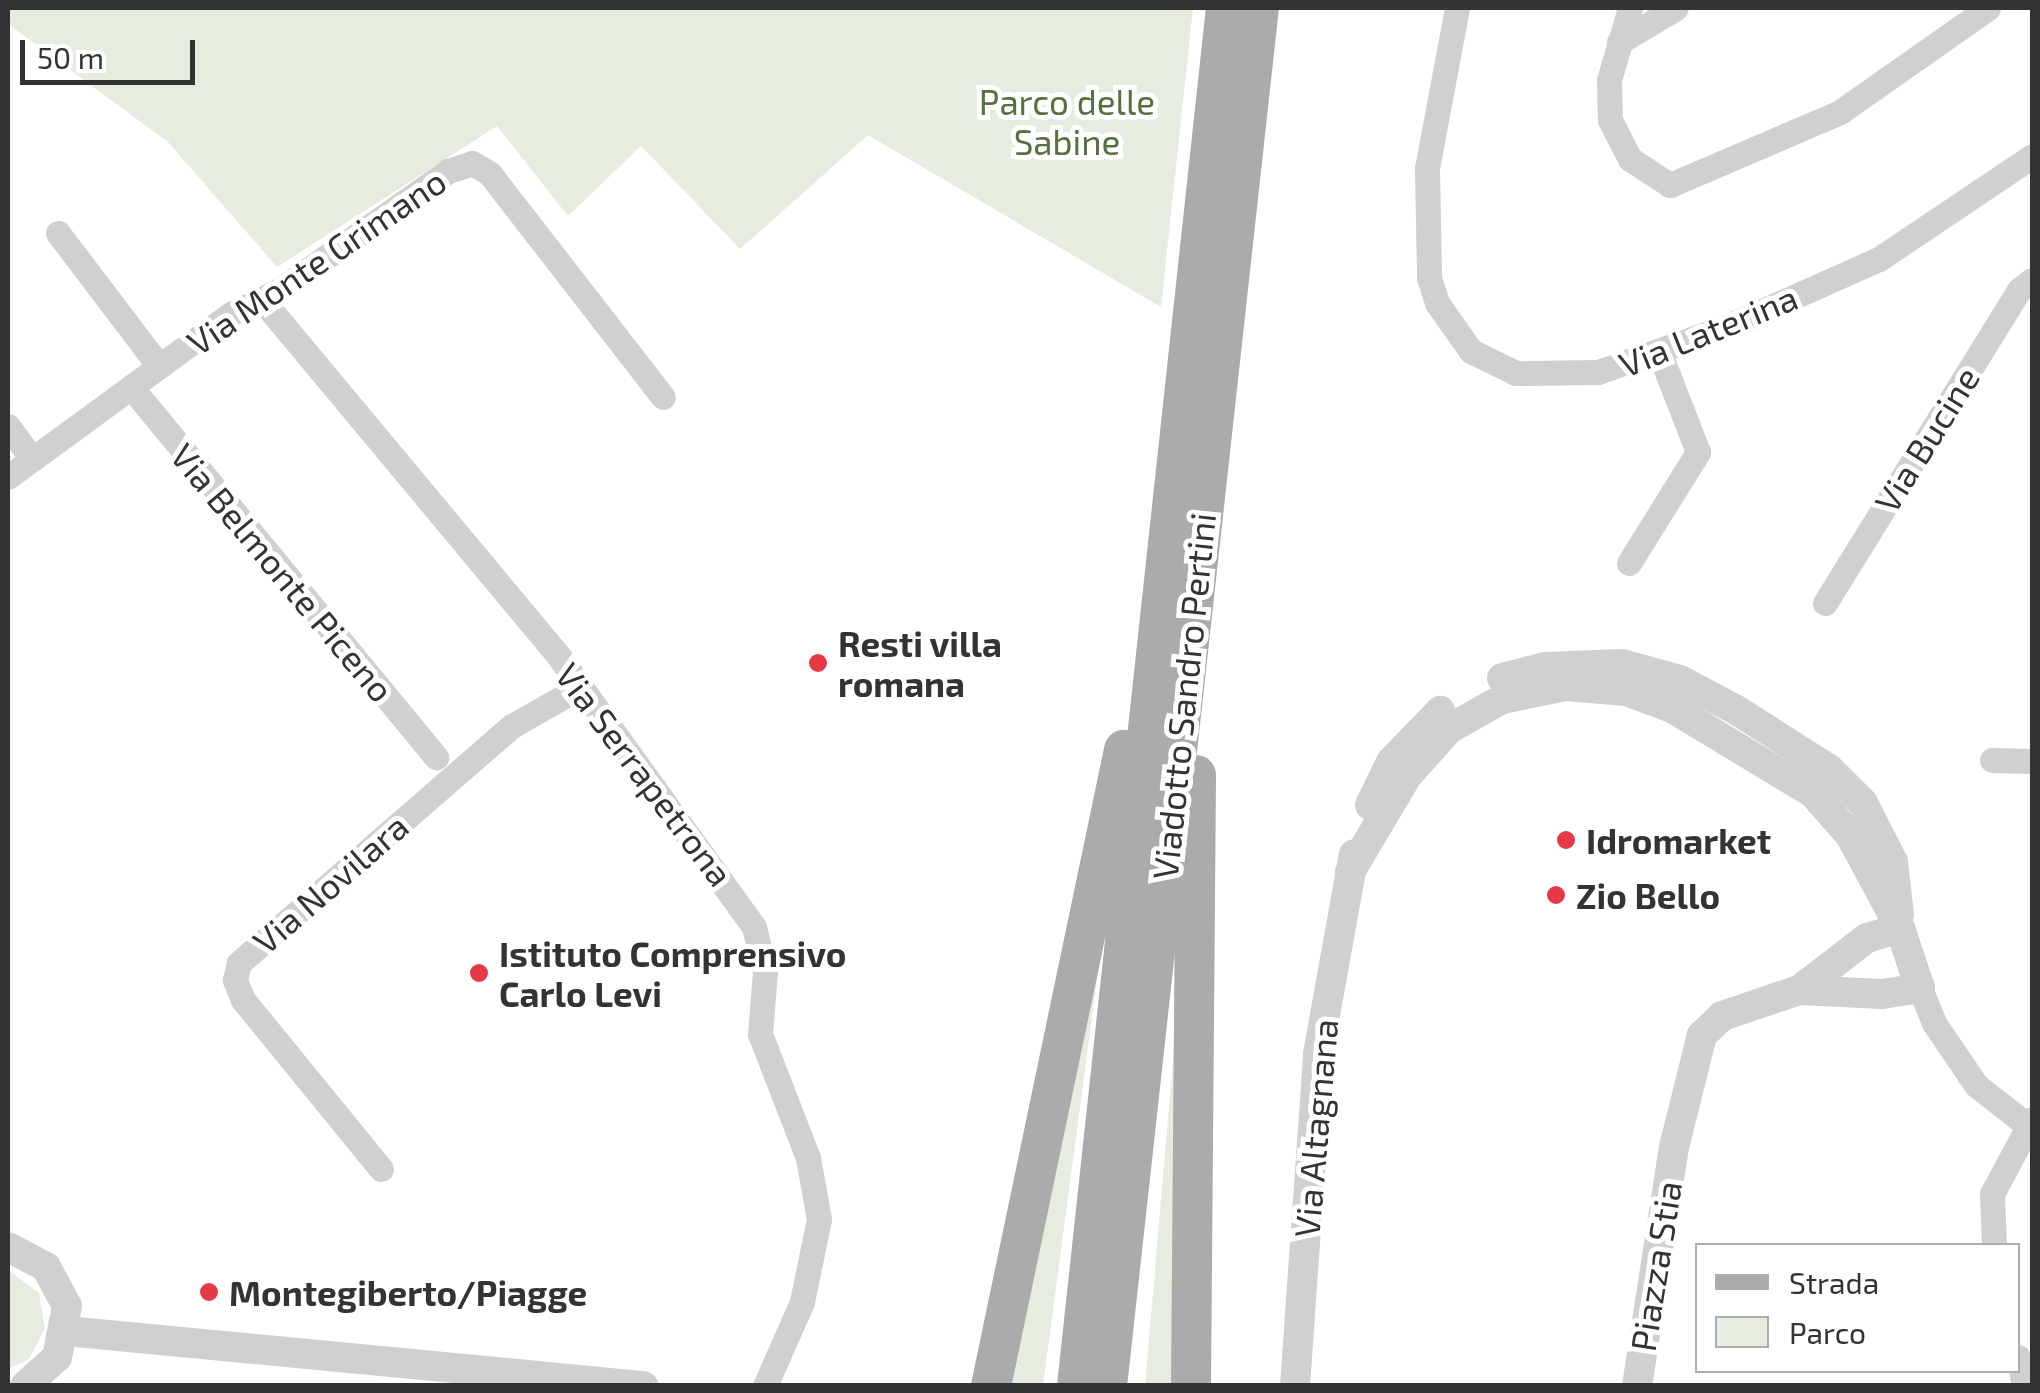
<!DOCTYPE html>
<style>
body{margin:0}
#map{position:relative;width:2040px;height:1393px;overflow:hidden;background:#fff;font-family:"Exo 2",sans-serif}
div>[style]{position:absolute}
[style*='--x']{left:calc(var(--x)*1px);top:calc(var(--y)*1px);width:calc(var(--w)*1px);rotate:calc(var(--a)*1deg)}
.green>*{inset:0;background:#e6ecdf}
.minor>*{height:25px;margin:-12.5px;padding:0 12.5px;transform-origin:12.5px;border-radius:12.5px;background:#d0d0d0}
.tertiary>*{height:30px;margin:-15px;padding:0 15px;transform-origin:15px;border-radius:15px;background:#d0d0d0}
.primary>*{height:40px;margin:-20px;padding:0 20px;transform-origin:20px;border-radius:20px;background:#ababab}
.dots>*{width:28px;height:28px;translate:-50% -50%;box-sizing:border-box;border:5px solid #fff;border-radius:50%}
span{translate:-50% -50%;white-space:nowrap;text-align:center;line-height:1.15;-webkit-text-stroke:10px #fff;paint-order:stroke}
.park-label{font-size:35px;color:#56703f}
.street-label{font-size:35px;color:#333}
.poi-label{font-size:35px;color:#333;font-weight:700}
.left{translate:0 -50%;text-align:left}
.frame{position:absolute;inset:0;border:10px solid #333;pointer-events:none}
.legend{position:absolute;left:1695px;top:1243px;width:325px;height:130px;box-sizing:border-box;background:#fff;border:2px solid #adadad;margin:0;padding:12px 18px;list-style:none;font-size:30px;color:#333}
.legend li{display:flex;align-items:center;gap:20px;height:50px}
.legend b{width:50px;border:2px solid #adadad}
.scale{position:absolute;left:20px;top:40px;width:175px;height:45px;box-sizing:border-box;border:5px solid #333;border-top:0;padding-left:12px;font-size:30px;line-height:35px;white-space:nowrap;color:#333;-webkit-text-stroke:8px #fff;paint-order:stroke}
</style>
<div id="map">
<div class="green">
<i style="clip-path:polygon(8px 8px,1193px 8px,1161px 307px,868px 135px,740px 249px,641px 146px,568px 216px,497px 126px,277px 267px,168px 142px,8px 24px)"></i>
<i style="clip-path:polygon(1100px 957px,1043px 1385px,1006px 1386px)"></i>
<i style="clip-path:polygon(1181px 966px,1181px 1385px,1145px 1386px)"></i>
<i style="clip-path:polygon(8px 1270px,39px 1293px,45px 1328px,29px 1359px,8px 1369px)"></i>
</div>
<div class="minor">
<i style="--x:1457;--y:8;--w:164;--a:100.6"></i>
<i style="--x:1427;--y:169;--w:109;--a:88.9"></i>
<i style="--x:1429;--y:278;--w:26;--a:72"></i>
<i style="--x:1437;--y:303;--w:59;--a:54.7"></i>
<i style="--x:1471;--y:351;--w:50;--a:26.1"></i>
<i style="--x:1516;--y:373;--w:82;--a:-0.7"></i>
<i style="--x:1598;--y:372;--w:136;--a:-19.4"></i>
<i style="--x:1726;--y:327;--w:167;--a:-24"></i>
<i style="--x:1879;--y:259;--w:184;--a:-33.9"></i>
<i style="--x:1630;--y:8;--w:75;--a:106.3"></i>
<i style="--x:1609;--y:80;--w:40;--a:88.6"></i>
<i style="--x:1610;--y:120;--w:44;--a:62.9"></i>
<i style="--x:1630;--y:159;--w:48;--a:33"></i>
<i style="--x:1670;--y:185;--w:185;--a:-23.2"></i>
<i style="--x:1840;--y:112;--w:181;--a:-35.1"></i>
<i style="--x:1619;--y:42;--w:66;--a:-30.8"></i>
<i style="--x:58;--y:233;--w:167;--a:52.8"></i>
<i style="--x:263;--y:301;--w:464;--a:50.2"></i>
<i style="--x:560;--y:658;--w:332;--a:54.2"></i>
<i style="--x:754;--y:927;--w:46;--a:76.3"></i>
<i style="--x:765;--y:972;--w:62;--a:94.6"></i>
<i style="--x:760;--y:1034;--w:133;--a:68.8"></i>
<i style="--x:808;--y:1158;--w:62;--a:79.8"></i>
<i style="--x:819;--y:1219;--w:85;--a:101.6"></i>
<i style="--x:802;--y:1302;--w:92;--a:113.8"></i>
<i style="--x:131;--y:387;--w:480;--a:50.5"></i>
<i style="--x:8;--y:426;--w:41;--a:54"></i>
<i style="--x:8;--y:477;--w:276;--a:-36.2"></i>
<i style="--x:231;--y:314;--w:52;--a:-26.1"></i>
<i style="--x:278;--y:291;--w:208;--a:-35.2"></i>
<i style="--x:448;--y:171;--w:25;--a:-18"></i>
<i style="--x:472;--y:163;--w:21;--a:31"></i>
<i style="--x:490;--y:174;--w:282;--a:52.2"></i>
<i style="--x:1629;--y:563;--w:131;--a:-58.1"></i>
<i style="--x:1698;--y:452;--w:105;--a:-111.2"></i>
<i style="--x:1825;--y:603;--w:368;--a:-58.2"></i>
<i style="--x:2019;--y:290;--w:16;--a:-38"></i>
<i style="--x:1992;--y:760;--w:40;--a:1.4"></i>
<i style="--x:1920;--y:988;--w:38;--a:68"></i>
<i style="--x:1934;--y:1023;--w:75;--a:55.9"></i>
<i style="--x:1976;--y:1085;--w:71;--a:38.2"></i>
<i style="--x:381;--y:1169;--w:218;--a:-129.2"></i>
<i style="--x:243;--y:1000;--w:22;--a:-112"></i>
<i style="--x:235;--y:980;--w:17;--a:-77"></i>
<i style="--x:239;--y:963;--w:362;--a:-41"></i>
<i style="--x:512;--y:726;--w:78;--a:-29.8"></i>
<i style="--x:1994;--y:1246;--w:52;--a:-92.2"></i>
<i style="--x:1992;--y:1194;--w:85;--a:-61.9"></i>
<i style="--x:2018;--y:1357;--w:30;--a:78"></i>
</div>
<div class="tertiary">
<i style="--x:1502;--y:678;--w:44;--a:-14.3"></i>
<i style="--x:1545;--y:667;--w:77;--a:-2.2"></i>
<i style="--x:1622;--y:664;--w:60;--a:15.4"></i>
<i style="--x:1680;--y:680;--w:66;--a:28.1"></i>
<i style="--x:1738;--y:711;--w:108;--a:32.5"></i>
<i style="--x:1829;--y:769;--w:48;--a:45"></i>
<i style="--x:1863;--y:803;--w:66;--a:63"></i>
<i style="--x:1893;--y:862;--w:53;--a:83.5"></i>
<i style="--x:1370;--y:805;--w:48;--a:-64"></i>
<i style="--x:1391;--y:762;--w:71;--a:-46.1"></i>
<i style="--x:1350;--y:872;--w:112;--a:-59.3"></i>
<i style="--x:1407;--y:776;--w:63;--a:-48.2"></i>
<i style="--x:1449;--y:729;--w:61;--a:-29.5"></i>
<i style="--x:1502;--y:699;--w:65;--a:-11.5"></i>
<i style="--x:1566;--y:686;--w:60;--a:4.8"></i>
<i style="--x:1626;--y:691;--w:49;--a:20.3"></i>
<i style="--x:1672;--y:708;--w:165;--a:31.1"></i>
<i style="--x:1813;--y:793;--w:56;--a:48.6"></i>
<i style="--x:1850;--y:835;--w:106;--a:61.7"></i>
<i style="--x:1900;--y:928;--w:63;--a:71.6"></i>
<i style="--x:1920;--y:988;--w:38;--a:171"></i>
<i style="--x:1882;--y:994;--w:83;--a:-177.2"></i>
<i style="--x:1799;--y:990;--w:81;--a:161.3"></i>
<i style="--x:1722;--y:1016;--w:28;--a:136"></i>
<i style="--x:1702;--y:1035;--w:115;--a:104"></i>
<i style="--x:1674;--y:1147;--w:242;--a:98.8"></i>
<i style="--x:1802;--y:988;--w:82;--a:-37.6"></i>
<i style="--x:1867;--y:938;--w:34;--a:-17"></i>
<i style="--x:8;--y:1247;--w:43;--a:27.8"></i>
<i style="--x:46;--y:1267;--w:44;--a:61.7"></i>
<i style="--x:67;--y:1306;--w:52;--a:101.1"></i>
<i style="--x:57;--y:1357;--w:43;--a:137.8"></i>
<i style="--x:66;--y:1331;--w:580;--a:5.45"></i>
<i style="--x:1295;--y:1386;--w:333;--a:-86"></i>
<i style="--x:1318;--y:1054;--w:203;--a:-79.8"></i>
</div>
<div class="primary">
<i style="--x:991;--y:1386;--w:650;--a:-78.19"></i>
<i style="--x:1077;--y:1386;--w:1386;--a:-83.83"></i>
<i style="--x:1107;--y:1386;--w:1386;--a:-83.71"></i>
<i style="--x:1191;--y:1386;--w:611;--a:-89.53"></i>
</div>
<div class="dots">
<i style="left:818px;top:663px;background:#e63946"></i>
<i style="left:1566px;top:840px;background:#e63946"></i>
<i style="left:1556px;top:895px;background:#e63946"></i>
<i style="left:479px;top:973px;background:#e63946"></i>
<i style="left:209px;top:1292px;background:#e63946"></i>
</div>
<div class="park-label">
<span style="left:1067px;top:121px">Parco delle<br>Sabine</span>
</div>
<div class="street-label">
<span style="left:316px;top:261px;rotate:-34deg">Via Monte Grimano</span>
<span style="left:1708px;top:330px;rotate:-22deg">Via Laterina</span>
<span style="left:1926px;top:439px;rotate:-58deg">Via Bucine</span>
<span style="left:283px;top:572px;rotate:50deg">Via Belmonte Piceno</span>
<span style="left:1183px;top:696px;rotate:-84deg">Viadotto Sandro Pertini</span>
<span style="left:645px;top:774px;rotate:53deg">Via Serrapetrona</span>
<span style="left:330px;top:883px;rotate:-41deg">Via Novilara</span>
<span style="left:1315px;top:1128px;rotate:-85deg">Via Altagnana</span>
<span style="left:1655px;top:1266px;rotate:-81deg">Piazza Stia</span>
</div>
<div class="poi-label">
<span class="left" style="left:838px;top:663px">Resti villa<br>romana</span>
<span class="left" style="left:1586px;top:840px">Idromarket</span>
<span class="left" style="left:1576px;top:895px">Zio Bello</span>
<span class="left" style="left:499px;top:973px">Istituto Comprensivo<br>Carlo Levi</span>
<span class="left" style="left:229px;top:1292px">Montegiberto/Piagge</span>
</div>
<div class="frame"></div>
<ul class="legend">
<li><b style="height:12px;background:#ababab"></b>Strada</li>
<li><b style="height:28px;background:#e6ecdf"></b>Parco</li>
</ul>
<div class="scale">50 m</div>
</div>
